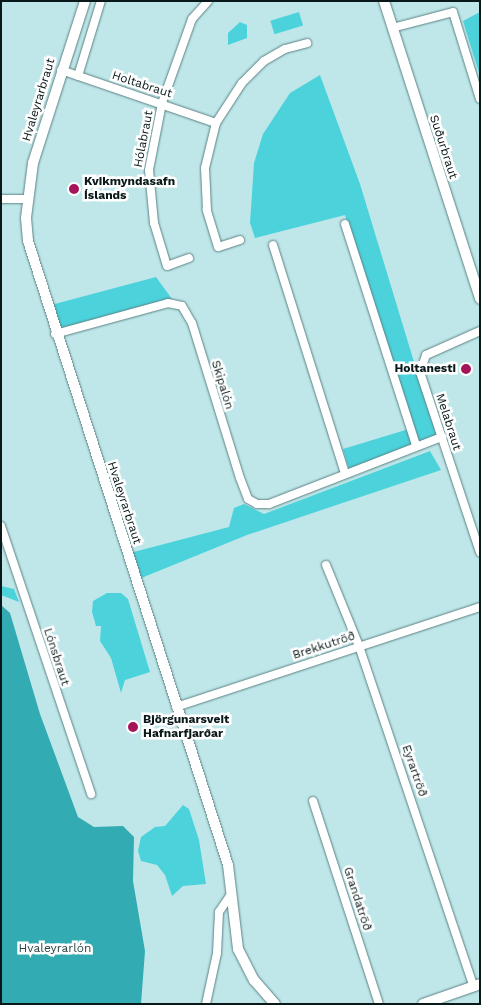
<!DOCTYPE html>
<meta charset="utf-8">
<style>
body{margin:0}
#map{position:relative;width:481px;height:1005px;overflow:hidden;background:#bfe7ea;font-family:"Work Sans",sans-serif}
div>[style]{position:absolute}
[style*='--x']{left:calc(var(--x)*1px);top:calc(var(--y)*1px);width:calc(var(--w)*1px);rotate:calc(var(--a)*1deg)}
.green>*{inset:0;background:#4cd2db;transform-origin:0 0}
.water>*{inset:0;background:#32abb2}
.roads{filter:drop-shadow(0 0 1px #5c8183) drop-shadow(0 0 1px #5c8183)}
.minor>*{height:8px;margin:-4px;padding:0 4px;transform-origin:4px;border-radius:4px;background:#fff}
.tertiary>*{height:10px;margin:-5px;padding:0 5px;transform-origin:5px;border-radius:5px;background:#fff}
.dots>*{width:14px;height:14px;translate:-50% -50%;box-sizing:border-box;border:2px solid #fff;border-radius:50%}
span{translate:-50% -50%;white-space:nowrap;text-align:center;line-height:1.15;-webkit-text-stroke:5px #fff;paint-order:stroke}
.street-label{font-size:12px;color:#091819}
.poi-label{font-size:12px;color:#091819;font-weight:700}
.left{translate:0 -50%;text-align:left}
.right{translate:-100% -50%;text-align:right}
.park-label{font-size:12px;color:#2a4445}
.frame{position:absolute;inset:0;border:2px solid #091819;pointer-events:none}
</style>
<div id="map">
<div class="green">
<i style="left:299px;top:12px;width:14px;height:30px;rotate:73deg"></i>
<i style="clip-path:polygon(480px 12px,480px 76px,463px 21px)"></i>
<i style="clip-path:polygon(240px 22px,247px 25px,247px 38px,228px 45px,228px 33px)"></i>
<i style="clip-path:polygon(320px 75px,360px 184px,438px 441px,349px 469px,343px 449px,412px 428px,345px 215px,255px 238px,250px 223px,254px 163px,263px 134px,290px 93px)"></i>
<i style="clip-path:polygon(156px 277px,172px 299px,61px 336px,51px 305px)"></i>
<i style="clip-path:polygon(430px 451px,441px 470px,247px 535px,134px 581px,126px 554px,229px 527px,234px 508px,244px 504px,264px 514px)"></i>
<i style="clip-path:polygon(1px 586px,14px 589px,19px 602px,1px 595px)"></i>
<i style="clip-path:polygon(107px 593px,121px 593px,128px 599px,150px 672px,125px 680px,121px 693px,111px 658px,100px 641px,101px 626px,96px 626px,92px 612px,93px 601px)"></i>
<i style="clip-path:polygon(183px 805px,189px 809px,199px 840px,206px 884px,183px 886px,172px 896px,165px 875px,157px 865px,141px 861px,138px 851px,141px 837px,155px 827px,165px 826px)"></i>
</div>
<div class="water">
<i style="clip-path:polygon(1px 605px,10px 613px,40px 714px,78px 817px,94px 827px,123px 826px,134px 837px,133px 881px,145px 951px,141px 1004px,1px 1004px)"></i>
</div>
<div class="roads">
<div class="minor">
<i style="--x:392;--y:28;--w:63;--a:-14.7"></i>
<i style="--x:453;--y:12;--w:91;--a:72.8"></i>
<i style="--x:61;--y:70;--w:164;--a:18.9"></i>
<i style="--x:78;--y:76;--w:78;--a:-73"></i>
<i style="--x:1;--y:199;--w:26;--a:0"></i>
<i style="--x:345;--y:224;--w:232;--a:72.2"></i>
<i style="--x:240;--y:240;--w:23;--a:162"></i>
<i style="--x:218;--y:247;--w:39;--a:-107"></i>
<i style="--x:207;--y:210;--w:42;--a:-92.7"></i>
<i style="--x:205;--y:168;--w:46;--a:-76.3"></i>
<i style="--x:216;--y:123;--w:48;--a:-57"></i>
<i style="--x:242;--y:83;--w:31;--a:-45"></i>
<i style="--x:264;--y:61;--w:24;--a:-30"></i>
<i style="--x:285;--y:49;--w:23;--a:-15"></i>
<i style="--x:273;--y:245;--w:239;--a:72.5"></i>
<i style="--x:189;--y:258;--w:23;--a:160"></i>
<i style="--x:167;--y:266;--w:45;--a:-106.8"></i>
<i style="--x:154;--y:223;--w:53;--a:-95.4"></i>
<i style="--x:149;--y:170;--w:68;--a:-79"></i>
<i style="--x:162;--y:103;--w:89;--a:-70.3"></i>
<i style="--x:192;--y:19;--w:24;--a:-48"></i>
<i style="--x:480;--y:331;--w:59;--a:156"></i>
<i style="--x:426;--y:355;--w:18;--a:109"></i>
<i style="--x:420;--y:372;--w:190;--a:71.6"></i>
<i style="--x:55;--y:334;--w:117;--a:-15.3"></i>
<i style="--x:168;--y:303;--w:14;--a:12"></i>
<i style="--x:182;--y:306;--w:20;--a:60"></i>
<i style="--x:192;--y:323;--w:162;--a:72.8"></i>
<i style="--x:240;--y:478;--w:22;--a:69"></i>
<i style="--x:248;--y:499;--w:10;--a:29"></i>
<i style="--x:257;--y:504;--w:12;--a:0"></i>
<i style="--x:269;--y:504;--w:186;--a:-21.2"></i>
<i style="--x:1;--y:526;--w:283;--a:71.4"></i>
<i style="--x:326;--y:565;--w:87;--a:67.8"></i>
<i style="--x:359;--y:646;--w:360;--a:71.4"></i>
<i style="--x:176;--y:707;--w:320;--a:-18.2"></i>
<i style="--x:313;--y:801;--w:213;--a:72"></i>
<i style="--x:206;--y:1004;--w:52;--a:-77.8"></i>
<i style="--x:217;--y:953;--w:41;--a:-87.2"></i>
<i style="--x:219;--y:912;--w:23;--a:-56"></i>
</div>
<div class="tertiary">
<i style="--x:85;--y:1;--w:170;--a:107.8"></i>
<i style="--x:33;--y:163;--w:55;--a:97.3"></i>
<i style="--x:26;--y:218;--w:23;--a:85"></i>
<i style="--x:28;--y:241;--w:655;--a:72.23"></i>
<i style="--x:228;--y:865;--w:85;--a:83.2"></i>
<i style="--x:238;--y:949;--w:35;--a:63"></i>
<i style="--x:254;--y:980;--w:32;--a:49"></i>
<i style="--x:384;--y:1;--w:313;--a:72.1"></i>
<i style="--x:423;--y:1004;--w:60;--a:-19.3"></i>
</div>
</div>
<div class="dots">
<i style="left:74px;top:189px;background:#a3145a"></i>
<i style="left:466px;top:369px;background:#a3145a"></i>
<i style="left:133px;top:727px;background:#a3145a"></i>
</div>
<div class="street-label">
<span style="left:142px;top:85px;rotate:18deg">Holtabraut</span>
<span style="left:39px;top:100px;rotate:-73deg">Hvaleyrarbraut</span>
<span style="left:144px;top:139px;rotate:-79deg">Hólabraut</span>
<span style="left:443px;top:147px;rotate:72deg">Suðurbraut</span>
<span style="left:222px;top:385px;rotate:73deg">Skipalón</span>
<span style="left:448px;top:422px;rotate:72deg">Melabraut</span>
<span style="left:124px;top:503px;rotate:72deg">Hvaleyrarbraut</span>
<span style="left:324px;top:646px;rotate:-18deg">Brekkutröð</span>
<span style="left:56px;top:657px;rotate:72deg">Lónsbraut</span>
<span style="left:414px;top:771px;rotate:71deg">Eyrartröð</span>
<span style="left:357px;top:899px;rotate:72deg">Grandatröð</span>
</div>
<div class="poi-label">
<span class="left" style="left:84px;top:189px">Kvikmyndasafn<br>Íslands</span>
<span class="right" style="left:456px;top:369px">Holtanesti</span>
<span class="left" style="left:143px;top:727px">Björgunarsveit<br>Hafnarfjarðar</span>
</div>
<div class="park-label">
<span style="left:55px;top:949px">Hvaleyrarlón</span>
</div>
<div class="frame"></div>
</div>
